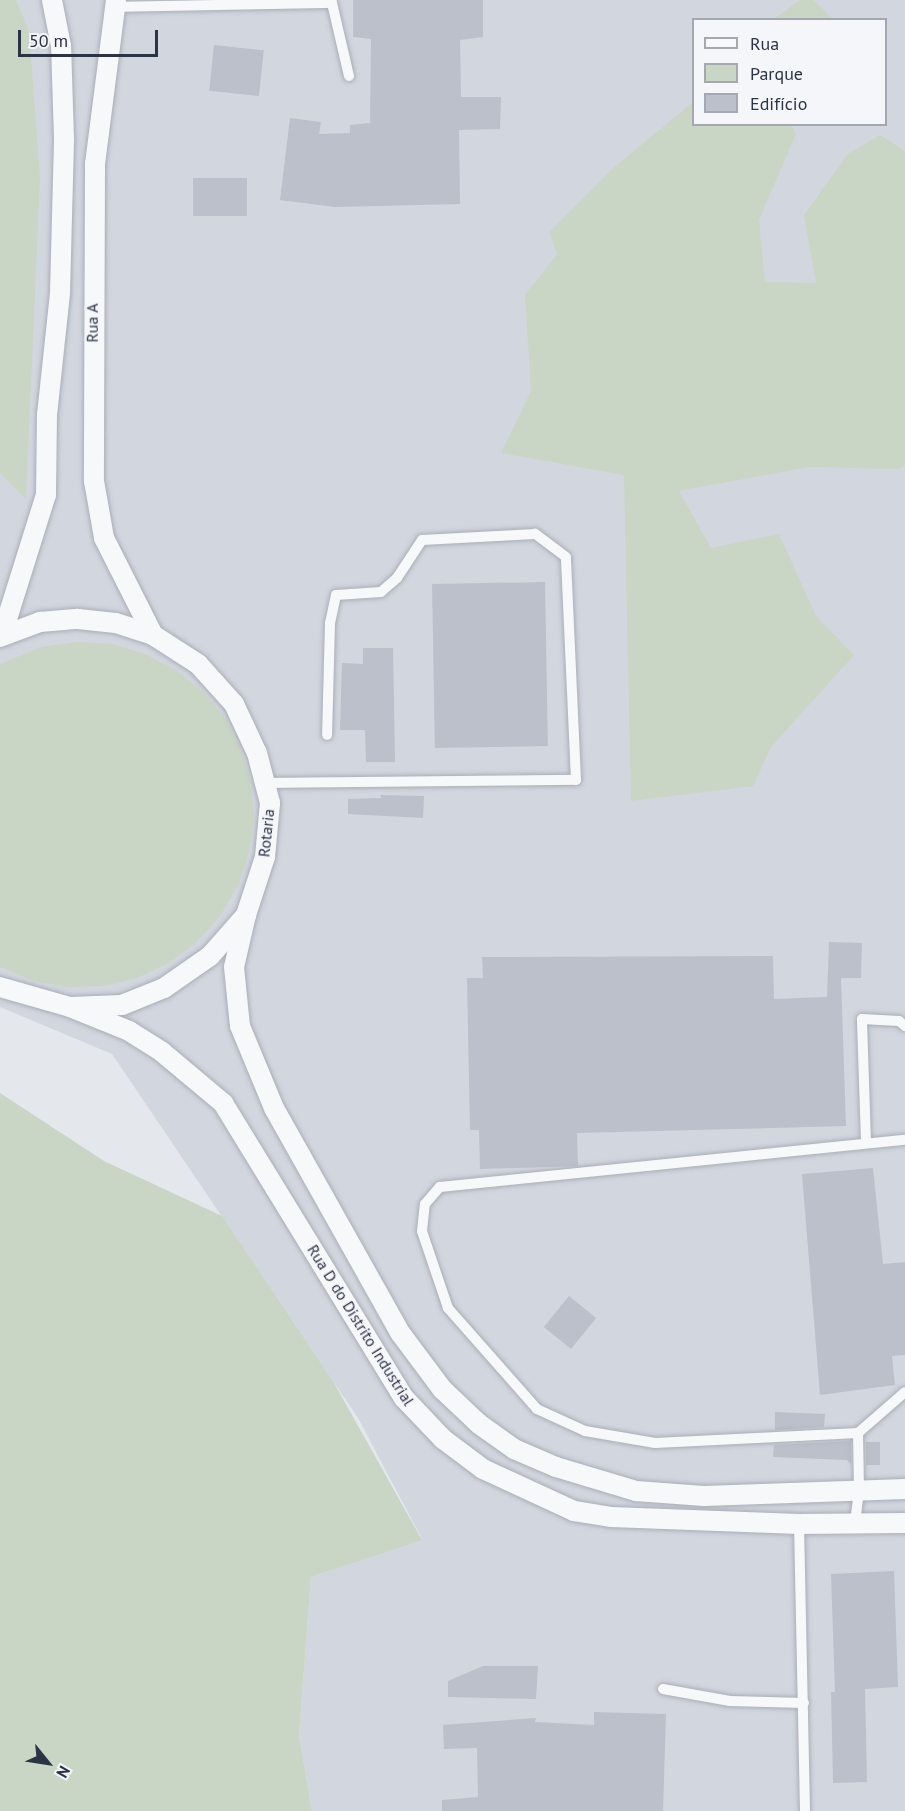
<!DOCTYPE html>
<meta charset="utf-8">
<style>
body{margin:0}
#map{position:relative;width:905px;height:1811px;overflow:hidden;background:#e4e7ec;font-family:"PT Sans",sans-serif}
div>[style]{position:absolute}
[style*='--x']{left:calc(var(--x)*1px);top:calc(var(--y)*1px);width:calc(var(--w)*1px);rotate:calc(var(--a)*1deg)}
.built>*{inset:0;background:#d2d6de}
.green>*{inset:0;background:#c9d6c5}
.building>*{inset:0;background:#bbc0ca;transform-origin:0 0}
.roads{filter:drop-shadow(0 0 2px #a9aeb7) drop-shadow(0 0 2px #a9aeb7)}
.lane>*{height:10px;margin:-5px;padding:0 5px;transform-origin:5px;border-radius:5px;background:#f7f8fa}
.street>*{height:20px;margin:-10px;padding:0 10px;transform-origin:10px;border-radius:10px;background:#f7f8fa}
span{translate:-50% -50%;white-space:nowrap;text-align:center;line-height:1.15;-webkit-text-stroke:4.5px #f4f6f9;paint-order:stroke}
.street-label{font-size:16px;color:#2b3445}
.legend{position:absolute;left:692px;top:18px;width:195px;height:108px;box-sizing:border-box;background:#f4f6f9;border:2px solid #a4a8b1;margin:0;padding:8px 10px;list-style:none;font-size:18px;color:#2b3445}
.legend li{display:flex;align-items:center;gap:12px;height:30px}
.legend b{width:30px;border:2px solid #a4a8b1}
.north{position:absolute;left:18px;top:1733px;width:60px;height:60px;-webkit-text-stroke:4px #f4f6f9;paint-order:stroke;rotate:120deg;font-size:16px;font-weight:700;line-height:24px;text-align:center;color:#2b3445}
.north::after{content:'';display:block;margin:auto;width:21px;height:27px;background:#2b3445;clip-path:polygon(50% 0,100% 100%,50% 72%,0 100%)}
.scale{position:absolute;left:18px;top:30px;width:140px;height:27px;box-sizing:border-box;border:3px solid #2b3445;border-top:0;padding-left:8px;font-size:18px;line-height:21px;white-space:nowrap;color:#2b3445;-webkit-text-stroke:4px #f4f6f9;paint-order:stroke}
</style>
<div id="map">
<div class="built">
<i style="clip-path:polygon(evenodd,0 0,905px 0,905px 1811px,312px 1811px,299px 1735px,311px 1577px,422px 1539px,358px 1418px,112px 1054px,0 1007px,0 0,694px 20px,886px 20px,886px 124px,694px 124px,694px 20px)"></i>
</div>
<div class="green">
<i style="clip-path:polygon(0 0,16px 0,29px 31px,40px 177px,26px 499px,0 473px)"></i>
<i style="clip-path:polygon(800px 0,813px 0,833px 19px,774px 19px)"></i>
<i style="clip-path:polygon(693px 102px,694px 124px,791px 125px,796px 134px,759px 220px,765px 282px,816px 283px,804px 215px,848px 154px,880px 135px,905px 151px,905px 465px,899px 469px,809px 467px,679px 491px,711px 548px,779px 534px,816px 616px,854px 655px,771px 747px,753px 786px,631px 801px,624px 475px,501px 453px,531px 391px,525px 295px,557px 254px,549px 232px,612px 169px)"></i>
<i style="clip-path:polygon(77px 642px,112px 644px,145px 654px,176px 670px,203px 692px,225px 718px,241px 749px,251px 783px,254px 817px,249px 852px,238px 886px,220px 916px,197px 942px,169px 963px,137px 978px,104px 986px,68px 987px,34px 981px,0 967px,0 664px,42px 647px)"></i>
<i style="clip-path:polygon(0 1093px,104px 1161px,222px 1216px,333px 1381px,422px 1540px,311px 1577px,299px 1735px,312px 1811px,0 1811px)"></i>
</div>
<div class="building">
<i style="clip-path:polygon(353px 0,483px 0,483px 37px,460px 40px,461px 97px,501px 97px,500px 129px,459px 130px,460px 204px,335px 207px,280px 200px,290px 118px,321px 122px,319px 134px,350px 133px,350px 125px,370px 123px,371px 39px,353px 37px)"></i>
<i style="left:214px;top:45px;width:50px;height:46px;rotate:6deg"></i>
<i style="left:247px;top:178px;width:38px;height:54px;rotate:90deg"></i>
<i style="left:545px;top:582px;width:164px;height:113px;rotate:89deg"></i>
<i style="clip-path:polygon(363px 648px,393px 648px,395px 762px,366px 762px,365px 730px,340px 730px,342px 663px,363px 664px)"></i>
<i style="clip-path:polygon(381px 795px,424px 796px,423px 818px,348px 814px,348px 799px,381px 798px)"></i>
<i style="clip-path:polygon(829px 942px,862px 943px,861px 978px,841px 978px,846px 1126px,577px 1133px,578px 1166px,480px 1169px,479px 1130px,470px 1130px,467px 978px,483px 978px,482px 957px,773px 956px,774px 999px,827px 997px)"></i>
<i style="clip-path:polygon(873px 1168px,883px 1264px,905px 1262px,905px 1355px,892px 1356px,895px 1385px,820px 1395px,802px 1174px)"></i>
<i style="left:569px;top:1296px;width:35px;height:40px;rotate:39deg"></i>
<i style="clip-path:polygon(775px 1412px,825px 1414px,824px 1427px,775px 1430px)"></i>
<i style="clip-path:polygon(851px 1441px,851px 1464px,847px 1460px,773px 1457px,774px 1445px)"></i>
<i style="left:866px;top:1442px;width:14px;height:23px"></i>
<i style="clip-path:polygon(894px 1571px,898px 1687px,865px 1689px,867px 1782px,833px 1783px,831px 1692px,835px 1692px,831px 1574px)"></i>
<i style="clip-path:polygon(483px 1666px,538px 1666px,536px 1699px,448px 1697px,448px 1681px)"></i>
<i style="clip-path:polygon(594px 1712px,666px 1714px,663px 1811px,442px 1811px,442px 1800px,478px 1797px,477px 1748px,444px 1749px,443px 1725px,536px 1718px,535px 1722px,594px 1725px)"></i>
</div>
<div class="roads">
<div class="lane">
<i style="--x:115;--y:7;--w:217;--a:-1.1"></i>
<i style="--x:332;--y:3;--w:75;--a:76.9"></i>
<i style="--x:265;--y:783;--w:311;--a:-0.6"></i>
<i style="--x:576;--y:780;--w:223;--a:-92.6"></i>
<i style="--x:566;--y:557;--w:39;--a:-143"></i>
<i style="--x:535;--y:534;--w:113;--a:177"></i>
<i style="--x:422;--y:540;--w:45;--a:123.3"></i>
<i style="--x:397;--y:578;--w:21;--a:139"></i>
<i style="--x:381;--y:592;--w:45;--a:176.2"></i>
<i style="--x:336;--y:595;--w:29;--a:102"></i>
<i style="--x:330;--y:623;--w:112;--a:91.5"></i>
<i style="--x:866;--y:1142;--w:123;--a:-91.9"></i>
<i style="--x:862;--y:1019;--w:37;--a:3"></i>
<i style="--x:899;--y:1021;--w:8;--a:40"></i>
<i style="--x:858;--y:1433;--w:203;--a:177.2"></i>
<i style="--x:655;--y:1443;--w:71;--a:-170.3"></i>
<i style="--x:585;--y:1431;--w:53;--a:-155.4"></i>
<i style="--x:537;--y:1409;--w:135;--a:-131.4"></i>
<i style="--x:448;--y:1308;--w:81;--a:-108.7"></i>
<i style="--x:422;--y:1231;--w:27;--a:-84"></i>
<i style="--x:425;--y:1204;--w:23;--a:-49"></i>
<i style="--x:440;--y:1187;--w:467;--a:-5.8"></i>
<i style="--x:855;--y:1523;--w:33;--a:-83"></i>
<i style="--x:859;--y:1490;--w:57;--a:-91"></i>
<i style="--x:858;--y:1433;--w:62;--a:-41.1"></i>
<i style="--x:799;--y:1524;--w:287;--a:88.8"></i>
<i style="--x:663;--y:1689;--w:68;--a:10.2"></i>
<i style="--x:730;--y:1701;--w:74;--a:1.5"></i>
</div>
<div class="street">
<i style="--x:116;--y:0;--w:164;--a:97.3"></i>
<i style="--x:95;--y:163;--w:318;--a:90.2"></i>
<i style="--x:94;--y:481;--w:58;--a:80"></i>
<i style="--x:104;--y:538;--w:109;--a:63.2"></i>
<i style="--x:2;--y:635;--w:147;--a:-72.6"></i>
<i style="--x:46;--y:495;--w:80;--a:-89.3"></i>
<i style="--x:47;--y:415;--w:123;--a:-83.9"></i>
<i style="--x:60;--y:293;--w:154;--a:-88.5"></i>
<i style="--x:64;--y:139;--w:93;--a:-91.8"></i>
<i style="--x:61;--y:46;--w:47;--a:-101.1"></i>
<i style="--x:0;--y:637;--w:43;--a:-20.6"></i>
<i style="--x:40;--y:622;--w:38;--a:-5"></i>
<i style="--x:78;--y:619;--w:38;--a:6"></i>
<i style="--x:116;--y:623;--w:39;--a:18"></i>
<i style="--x:153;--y:635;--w:54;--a:32.8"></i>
<i style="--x:198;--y:664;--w:54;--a:48"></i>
<i style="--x:234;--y:704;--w:54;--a:64.9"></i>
<i style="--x:257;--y:753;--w:52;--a:75.4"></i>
<i style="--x:270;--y:803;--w:54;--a:95.3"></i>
<i style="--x:265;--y:857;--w:61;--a:108.1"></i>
<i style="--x:246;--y:915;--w:55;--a:131.3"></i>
<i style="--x:210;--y:956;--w:56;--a:145.2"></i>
<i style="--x:164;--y:988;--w:45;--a:158"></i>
<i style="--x:122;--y:1005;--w:52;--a:177.8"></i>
<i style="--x:70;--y:1007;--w:73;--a:-164.1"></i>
<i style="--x:246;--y:915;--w:53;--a:103"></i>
<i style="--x:234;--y:967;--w:59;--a:84.2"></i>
<i style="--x:240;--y:1026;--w:89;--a:67.5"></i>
<i style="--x:274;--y:1108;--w:259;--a:60.7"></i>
<i style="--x:401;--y:1334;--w:69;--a:53.3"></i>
<i style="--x:442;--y:1389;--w:51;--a:43.4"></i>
<i style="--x:479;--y:1424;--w:43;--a:35.5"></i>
<i style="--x:514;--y:1449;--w:46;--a:23.2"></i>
<i style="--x:556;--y:1467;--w:84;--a:16.7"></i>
<i style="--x:636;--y:1491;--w:68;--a:4.2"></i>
<i style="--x:704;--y:1496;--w:201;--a:-2"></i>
<i style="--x:70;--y:1007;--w:64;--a:22.1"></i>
<i style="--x:129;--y:1031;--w:39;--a:32"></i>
<i style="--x:162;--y:1052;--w:80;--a:39.9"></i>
<i style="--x:223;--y:1103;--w:346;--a:58.5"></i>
<i style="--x:404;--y:1398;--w:57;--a:46.4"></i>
<i style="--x:443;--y:1439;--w:50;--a:36.9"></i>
<i style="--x:483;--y:1469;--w:100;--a:24.8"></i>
<i style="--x:574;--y:1511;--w:37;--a:9"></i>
<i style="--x:611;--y:1517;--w:188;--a:2.1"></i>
<i style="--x:799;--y:1524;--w:106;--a:-0.5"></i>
</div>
</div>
<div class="street-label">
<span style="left:92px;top:323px;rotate:-90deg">Rua A</span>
<span style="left:266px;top:833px;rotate:-84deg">Rotaria</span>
<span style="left:361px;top:1325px;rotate:58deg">Rua D do Distrito Industrial</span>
</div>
<ul class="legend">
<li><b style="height:8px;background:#f7f8fa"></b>Rua</li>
<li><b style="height:16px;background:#c9d6c5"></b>Parque</li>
<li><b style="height:16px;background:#bbc0ca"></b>Edifício</li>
</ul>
<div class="north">N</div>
<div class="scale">50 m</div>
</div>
